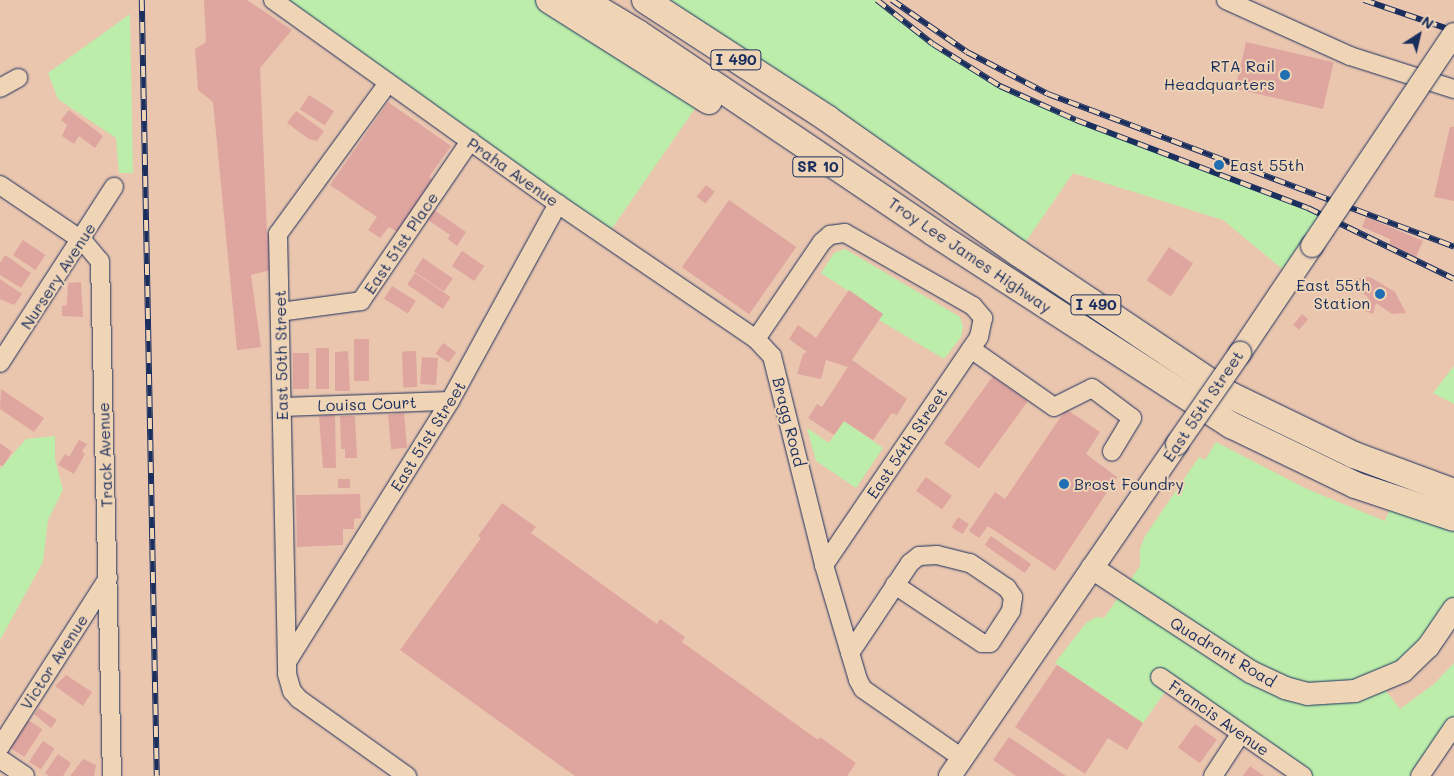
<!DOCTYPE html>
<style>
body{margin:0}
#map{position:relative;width:1454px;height:776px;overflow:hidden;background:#eac6af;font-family:Mali,sans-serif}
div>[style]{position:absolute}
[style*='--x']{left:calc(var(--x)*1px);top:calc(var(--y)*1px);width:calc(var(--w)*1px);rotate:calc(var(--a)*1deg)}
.green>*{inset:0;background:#bdedab}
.building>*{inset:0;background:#dfa59f;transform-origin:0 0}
.roads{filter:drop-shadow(0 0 1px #1b2f5e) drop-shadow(0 0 1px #1b2f5e)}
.minor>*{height:18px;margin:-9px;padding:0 9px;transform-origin:9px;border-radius:9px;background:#efd4b6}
.major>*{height:22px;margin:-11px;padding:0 11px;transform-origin:11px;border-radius:11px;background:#efd4b6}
.highway>*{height:26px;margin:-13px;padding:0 13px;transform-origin:13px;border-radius:13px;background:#efd4b6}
.rail>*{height:5.5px;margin-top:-2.75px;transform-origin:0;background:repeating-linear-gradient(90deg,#efd4b6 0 11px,#1b2f5e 0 22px);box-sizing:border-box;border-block:1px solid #1b2f5e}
.bridges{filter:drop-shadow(0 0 1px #1b2f5e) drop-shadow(0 0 1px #1b2f5e)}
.major-bridge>*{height:22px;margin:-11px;padding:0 11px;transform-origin:11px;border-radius:11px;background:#efd4b6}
.dots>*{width:14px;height:14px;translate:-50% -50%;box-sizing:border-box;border:2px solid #efd4b6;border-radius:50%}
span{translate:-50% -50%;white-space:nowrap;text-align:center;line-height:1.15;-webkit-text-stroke:4px #efd4b6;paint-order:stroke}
.shield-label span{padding:1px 4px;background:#efd4b6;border:1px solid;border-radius:4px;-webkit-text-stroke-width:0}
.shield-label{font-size:15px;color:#1b2f5e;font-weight:700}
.poi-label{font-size:16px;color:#1b2f5e}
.right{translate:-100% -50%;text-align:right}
.left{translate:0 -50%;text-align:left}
.street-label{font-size:16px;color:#1b2f5e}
.north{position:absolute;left:1394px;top:10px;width:50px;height:50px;-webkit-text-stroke:4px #efd4b6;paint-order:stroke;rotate:35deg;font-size:14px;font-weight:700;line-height:20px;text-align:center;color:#1b2f5e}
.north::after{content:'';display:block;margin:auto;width:18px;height:22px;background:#1b2f5e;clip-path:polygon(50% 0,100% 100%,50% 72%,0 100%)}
</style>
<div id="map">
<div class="green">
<i style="clip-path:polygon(273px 0,549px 0,703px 97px,606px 237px)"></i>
<i style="clip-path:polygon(670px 0,877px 0,933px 44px,1000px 86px,1076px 120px,1260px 188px,1331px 219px,1292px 277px,1223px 220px,1073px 173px,1018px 253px)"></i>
<i style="clip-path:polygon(130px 14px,133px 173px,119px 173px,116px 138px,58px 99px,48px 73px)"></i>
<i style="clip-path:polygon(845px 249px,960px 317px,963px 327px,961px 337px,944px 359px,879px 320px,883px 314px,821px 273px,834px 253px)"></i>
<i style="clip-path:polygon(1454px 366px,1454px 404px,1433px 393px)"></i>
<i style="clip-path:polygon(844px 421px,883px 448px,856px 488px,816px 461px,807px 428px,829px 443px)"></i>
<i style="clip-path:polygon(55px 436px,55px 459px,63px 490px,48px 520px,43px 562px,0 640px,0 469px,26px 439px)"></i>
<i style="clip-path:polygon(1216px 442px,1307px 489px,1385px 521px,1394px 499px,1454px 518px,1454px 609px,1380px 683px,1400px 709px,1434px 684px,1454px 663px,1454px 726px,1420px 776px,1303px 776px,1170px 685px,1143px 723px,1055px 663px,1086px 623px,1096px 617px,1104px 618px,1140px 566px,1140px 549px,1145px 536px,1199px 457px,1205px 460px)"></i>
</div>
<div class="building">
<i style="clip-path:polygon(204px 0,247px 0,292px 30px,260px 68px,267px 233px,272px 233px,274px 269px,251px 275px,261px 347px,237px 350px,213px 102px,198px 90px,195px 49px,206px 42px)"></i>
<i style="left:1246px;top:42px;width:90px;height:48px;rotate:13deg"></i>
<i style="left:309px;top:95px;width:30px;height:17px;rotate:33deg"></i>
<i style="clip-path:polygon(388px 102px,451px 146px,429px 177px,436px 182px,399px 233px,389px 227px,380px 238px,368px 230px,377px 217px,330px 185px)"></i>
<i style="clip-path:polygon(69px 110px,103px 136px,95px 148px,79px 136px,74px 144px,62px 136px,67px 125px,61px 120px)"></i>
<i style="clip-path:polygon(296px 111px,324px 131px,317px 141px,309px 139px,287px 123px)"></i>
<i style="clip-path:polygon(1450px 127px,1454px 127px,1454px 201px,1434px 197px)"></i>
<i style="left:706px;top:185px;width:11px;height:15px;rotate:38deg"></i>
<i style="left:729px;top:200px;width:82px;height:82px;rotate:35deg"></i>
<i style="clip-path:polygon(434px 210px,466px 232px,457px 246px,448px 239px,450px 235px,428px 220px)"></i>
<i style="clip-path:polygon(1366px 217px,1423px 241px,1416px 257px,1390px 245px,1390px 239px,1362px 227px)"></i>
<i style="left:23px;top:240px;width:27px;height:18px;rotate:34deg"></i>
<i style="left:1169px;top:247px;width:29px;height:40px;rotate:34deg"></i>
<i style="left:462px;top:251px;width:27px;height:18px;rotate:34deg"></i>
<i style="clip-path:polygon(5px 255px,31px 273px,21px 288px,0 275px,0 263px)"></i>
<i style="left:423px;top:258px;width:36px;height:16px;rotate:34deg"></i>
<i style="left:415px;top:273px;width:43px;height:14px;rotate:34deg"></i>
<i style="clip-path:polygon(1370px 277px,1395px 292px,1406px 313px,1392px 314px,1376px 303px,1373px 314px,1363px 310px,1368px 297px,1350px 285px,1342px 289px,1338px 286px,1352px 279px)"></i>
<i style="clip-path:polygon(0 279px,22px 294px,14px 305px,0 299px)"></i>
<i style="clip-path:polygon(81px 282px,83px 317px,62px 316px,62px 306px,67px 305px,68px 283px)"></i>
<i style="left:392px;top:286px;width:28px;height:15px;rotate:32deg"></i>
<i style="clip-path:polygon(849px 290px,883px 314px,852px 360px,907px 399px,897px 415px,892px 413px,873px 440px,844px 421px,834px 435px,808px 418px,817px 404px,822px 407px,848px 367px,826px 360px,821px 379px,797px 374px,803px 354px,807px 352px,789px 339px,798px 325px,816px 338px)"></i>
<i style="left:1302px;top:314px;width:8px;height:14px;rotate:40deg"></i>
<i style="left:354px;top:339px;width:15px;height:42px"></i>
<i style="left:443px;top:343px;width:16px;height:13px;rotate:35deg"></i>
<i style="left:316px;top:348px;width:13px;height:41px"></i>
<i style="clip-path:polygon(348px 351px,350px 391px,335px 391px,335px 352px)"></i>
<i style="left:416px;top:351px;width:36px;height:14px;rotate:88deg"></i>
<i style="left:293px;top:353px;width:16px;height:36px"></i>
<i style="left:422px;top:357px;width:16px;height:27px;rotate:4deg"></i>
<i style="left:993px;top:376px;width:43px;height:83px;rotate:36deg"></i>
<i style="clip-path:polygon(1px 389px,44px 418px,34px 432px,0 409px)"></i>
<i style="clip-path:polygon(1066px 409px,1100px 432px,1086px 454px,1117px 477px,1055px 571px,988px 526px,979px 538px,969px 531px,995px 492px,1005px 499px)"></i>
<i style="left:404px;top:413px;width:35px;height:16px;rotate:85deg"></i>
<i style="clip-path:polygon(335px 415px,336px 468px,323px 468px,319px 416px)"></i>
<i style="clip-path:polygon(340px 416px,355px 416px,357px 458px,345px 458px,345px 449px,341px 449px)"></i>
<i style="clip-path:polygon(79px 440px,87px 444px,82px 451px,85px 454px,74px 474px,58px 465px,65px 454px,69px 457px)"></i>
<i style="clip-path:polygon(0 443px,12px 452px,3px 466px,0 465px)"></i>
<i style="left:926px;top:477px;width:32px;height:17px;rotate:36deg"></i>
<i style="left:338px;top:479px;width:12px;height:9px"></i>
<i style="clip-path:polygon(360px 494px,361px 518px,354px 519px,354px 529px,343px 529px,343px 545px,297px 547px,296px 495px)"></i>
<i style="clip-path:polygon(502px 503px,536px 527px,531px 533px,657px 624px,660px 619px,685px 637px,682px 642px,818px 740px,820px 737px,856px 763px,847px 776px,575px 776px,400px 650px,481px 538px,478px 536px)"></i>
<i style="left:958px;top:517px;width:13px;height:12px;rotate:32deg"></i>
<i style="left:991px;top:536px;width:49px;height:11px;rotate:35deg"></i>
<i style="clip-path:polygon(1057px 665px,1143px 723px,1127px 750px,1108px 738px,1085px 774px,1015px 727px)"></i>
<i style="clip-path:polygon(66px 675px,92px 692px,83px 706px,55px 686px)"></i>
<i style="clip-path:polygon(39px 708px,57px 720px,51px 728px,34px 714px)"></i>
<i style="left:28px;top:720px;width:17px;height:33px;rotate:33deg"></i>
<i style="left:1195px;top:724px;width:27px;height:29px;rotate:36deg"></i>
<i style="clip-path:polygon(1009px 737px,1066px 776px,1016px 776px,993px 760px)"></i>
<i style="left:43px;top:741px;width:14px;height:25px;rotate:34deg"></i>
<i style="clip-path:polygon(58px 754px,71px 763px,63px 776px,49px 776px,45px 773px)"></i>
<i style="clip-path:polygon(83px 759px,96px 765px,94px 776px,70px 776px)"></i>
<i style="clip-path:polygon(1250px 766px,1264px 776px,1243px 776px)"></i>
</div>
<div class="roads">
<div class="minor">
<i style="--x:273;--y:0;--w:350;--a:35.6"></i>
<i style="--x:558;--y:204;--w:240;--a:34.3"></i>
<i style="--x:756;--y:339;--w:23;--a:47"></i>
<i style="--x:772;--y:356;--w:215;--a:76"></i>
<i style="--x:824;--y:565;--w:120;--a:73.5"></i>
<i style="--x:858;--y:680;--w:10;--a:61"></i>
<i style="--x:863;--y:689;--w:121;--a:34.9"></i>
<i style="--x:1226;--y:0;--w:136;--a:24.3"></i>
<i style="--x:1350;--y:56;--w:109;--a:17.6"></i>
<i style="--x:388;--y:83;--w:187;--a:126.1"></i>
<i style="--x:278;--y:234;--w:440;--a:88.8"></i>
<i style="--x:287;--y:674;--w:18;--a:74"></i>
<i style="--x:292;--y:691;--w:11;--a:49"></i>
<i style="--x:299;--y:699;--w:133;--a:35.5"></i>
<i style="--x:0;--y:88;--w:21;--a:-29"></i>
<i style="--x:0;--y:185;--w:100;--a:34"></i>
<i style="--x:83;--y:241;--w:26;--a:50"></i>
<i style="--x:100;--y:261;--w:515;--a:88.67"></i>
<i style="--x:280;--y:312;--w:82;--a:-7.7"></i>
<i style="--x:361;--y:301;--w:194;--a:-55.7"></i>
<i style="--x:756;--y:339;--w:117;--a:-55.8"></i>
<i style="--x:822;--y:242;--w:11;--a:-41"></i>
<i style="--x:830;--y:235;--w:15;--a:-8"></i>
<i style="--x:845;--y:233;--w:147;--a:29.7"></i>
<i style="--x:973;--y:306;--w:16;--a:50"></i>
<i style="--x:983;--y:318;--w:19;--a:102"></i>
<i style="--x:979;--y:337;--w:276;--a:124.2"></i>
<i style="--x:971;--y:349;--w:101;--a:34.9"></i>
<i style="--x:1054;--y:407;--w:42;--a:-26.6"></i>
<i style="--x:1092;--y:388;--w:50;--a:36.9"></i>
<i style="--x:1132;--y:418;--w:39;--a:121"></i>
<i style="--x:0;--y:363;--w:210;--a:-57.1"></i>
<i style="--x:283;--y:407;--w:167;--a:-2.1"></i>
<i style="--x:850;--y:653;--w:108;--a:-56.3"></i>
<i style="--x:910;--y:563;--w:11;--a:-38"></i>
<i style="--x:919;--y:556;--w:18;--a:-3"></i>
<i style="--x:937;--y:555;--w:34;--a:14"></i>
<i style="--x:970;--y:563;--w:45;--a:34"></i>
<i style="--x:1007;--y:588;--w:11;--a:56"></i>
<i style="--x:1013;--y:597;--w:14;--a:98"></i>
<i style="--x:1011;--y:611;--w:38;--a:123"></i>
<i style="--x:990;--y:643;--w:8;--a:180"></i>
<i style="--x:982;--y:643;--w:105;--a:-146.3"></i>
<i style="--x:287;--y:662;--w:308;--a:-58"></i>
<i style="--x:450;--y:401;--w:225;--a:-61.3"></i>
<i style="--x:1160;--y:677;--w:174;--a:34.7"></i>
<i style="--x:0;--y:747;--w:201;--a:-57.4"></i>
<i style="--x:0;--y:759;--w:30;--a:34"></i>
<i style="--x:1213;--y:776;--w:51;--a:-56.9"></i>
<i style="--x:1420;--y:776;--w:60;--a:-55.8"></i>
</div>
<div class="major">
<i style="--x:1240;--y:353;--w:129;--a:-56.1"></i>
<i style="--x:1092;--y:568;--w:190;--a:33.2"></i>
<i style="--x:1251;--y:672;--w:38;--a:25"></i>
<i style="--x:1285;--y:688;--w:23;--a:15"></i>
<i style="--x:1307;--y:694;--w:48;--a:-3.6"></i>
<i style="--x:1355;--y:691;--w:52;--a:-22.6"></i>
<i style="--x:1403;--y:671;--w:35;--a:-44"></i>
<i style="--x:1428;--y:647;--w:46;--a:-55.6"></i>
<i style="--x:950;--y:776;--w:402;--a:-55.6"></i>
</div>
<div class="highway">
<i style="--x:549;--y:0;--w:189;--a:32.3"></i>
<i style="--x:583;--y:0;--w:64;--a:31"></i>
<i style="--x:638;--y:33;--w:357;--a:34"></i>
<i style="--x:934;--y:233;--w:354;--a:32.9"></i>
<i style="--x:1231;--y:425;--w:138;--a:25.8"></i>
<i style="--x:1355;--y:485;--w:104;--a:18.4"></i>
<i style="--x:645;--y:0;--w:218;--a:33"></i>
<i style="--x:828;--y:119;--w:232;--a:35.2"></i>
<i style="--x:1018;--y:253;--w:257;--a:33.8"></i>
<i style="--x:1232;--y:396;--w:136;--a:25.8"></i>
<i style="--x:1354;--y:455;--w:107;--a:20.3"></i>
</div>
</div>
<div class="rail">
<i style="--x:142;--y:0;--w:776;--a:88.89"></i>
<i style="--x:877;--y:0;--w:71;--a:38.2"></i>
<i style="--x:933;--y:44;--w:79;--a:32.1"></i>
<i style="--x:1000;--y:86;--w:83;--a:24.1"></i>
<i style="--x:1076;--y:120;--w:248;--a:20.8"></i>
<i style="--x:1308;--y:208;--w:162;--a:25.9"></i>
<i style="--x:892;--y:0;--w:91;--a:34.7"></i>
<i style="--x:967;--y:52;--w:91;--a:27.4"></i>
<i style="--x:1048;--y:94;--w:434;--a:20.6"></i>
<i style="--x:1364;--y:0;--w:95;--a:19"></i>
</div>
<div class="bridges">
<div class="major-bridge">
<i style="--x:1312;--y:246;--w:255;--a:-56.2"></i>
<i style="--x:1177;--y:444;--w:111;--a:-55.3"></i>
</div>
</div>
<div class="dots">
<i style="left:1285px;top:75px;background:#1f6fb2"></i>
<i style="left:1219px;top:165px;background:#1f6fb2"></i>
<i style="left:1380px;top:294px;background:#1f6fb2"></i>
<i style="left:1064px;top:484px;background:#1f6fb2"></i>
</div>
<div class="shield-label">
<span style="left:736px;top:60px">I 490</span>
<span style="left:818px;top:167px">SR 10</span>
<span style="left:1096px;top:305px">I 490</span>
</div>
<div class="poi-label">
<span class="right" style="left:1275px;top:75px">RTA Rail<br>Headquarters</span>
<span class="left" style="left:1230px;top:165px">East 55th</span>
<span class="right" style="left:1370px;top:294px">East 55th<br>Station</span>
<span class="left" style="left:1074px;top:484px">Brost Foundry</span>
</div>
<div class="street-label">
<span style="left:513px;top:172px;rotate:35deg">Praha Avenue</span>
<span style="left:401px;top:243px;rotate:-56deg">East 51st Place</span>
<span style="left:970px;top:255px;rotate:34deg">Troy Lee James Highway</span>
<span style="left:58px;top:276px;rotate:-57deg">Nursery Avenue</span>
<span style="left:281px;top:355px;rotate:-91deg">East 50th Street</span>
<span style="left:367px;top:404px;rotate:-2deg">Louisa Court</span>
<span style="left:1203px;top:406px;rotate:-56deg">East 55th Street</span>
<span style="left:789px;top:422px;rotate:76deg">Bragg Road</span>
<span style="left:428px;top:436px;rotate:-58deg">East 51st Street</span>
<span style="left:907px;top:443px;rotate:-56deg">East 54th Street</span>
<span style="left:105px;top:455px;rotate:-92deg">Track Avenue</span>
<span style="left:1223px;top:652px;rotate:31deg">Quadrant Road</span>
<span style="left:54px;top:662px;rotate:-57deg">Victor Avenue</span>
<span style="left:1219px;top:718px;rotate:35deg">Francis Avenue</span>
</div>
<div class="north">N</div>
</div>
